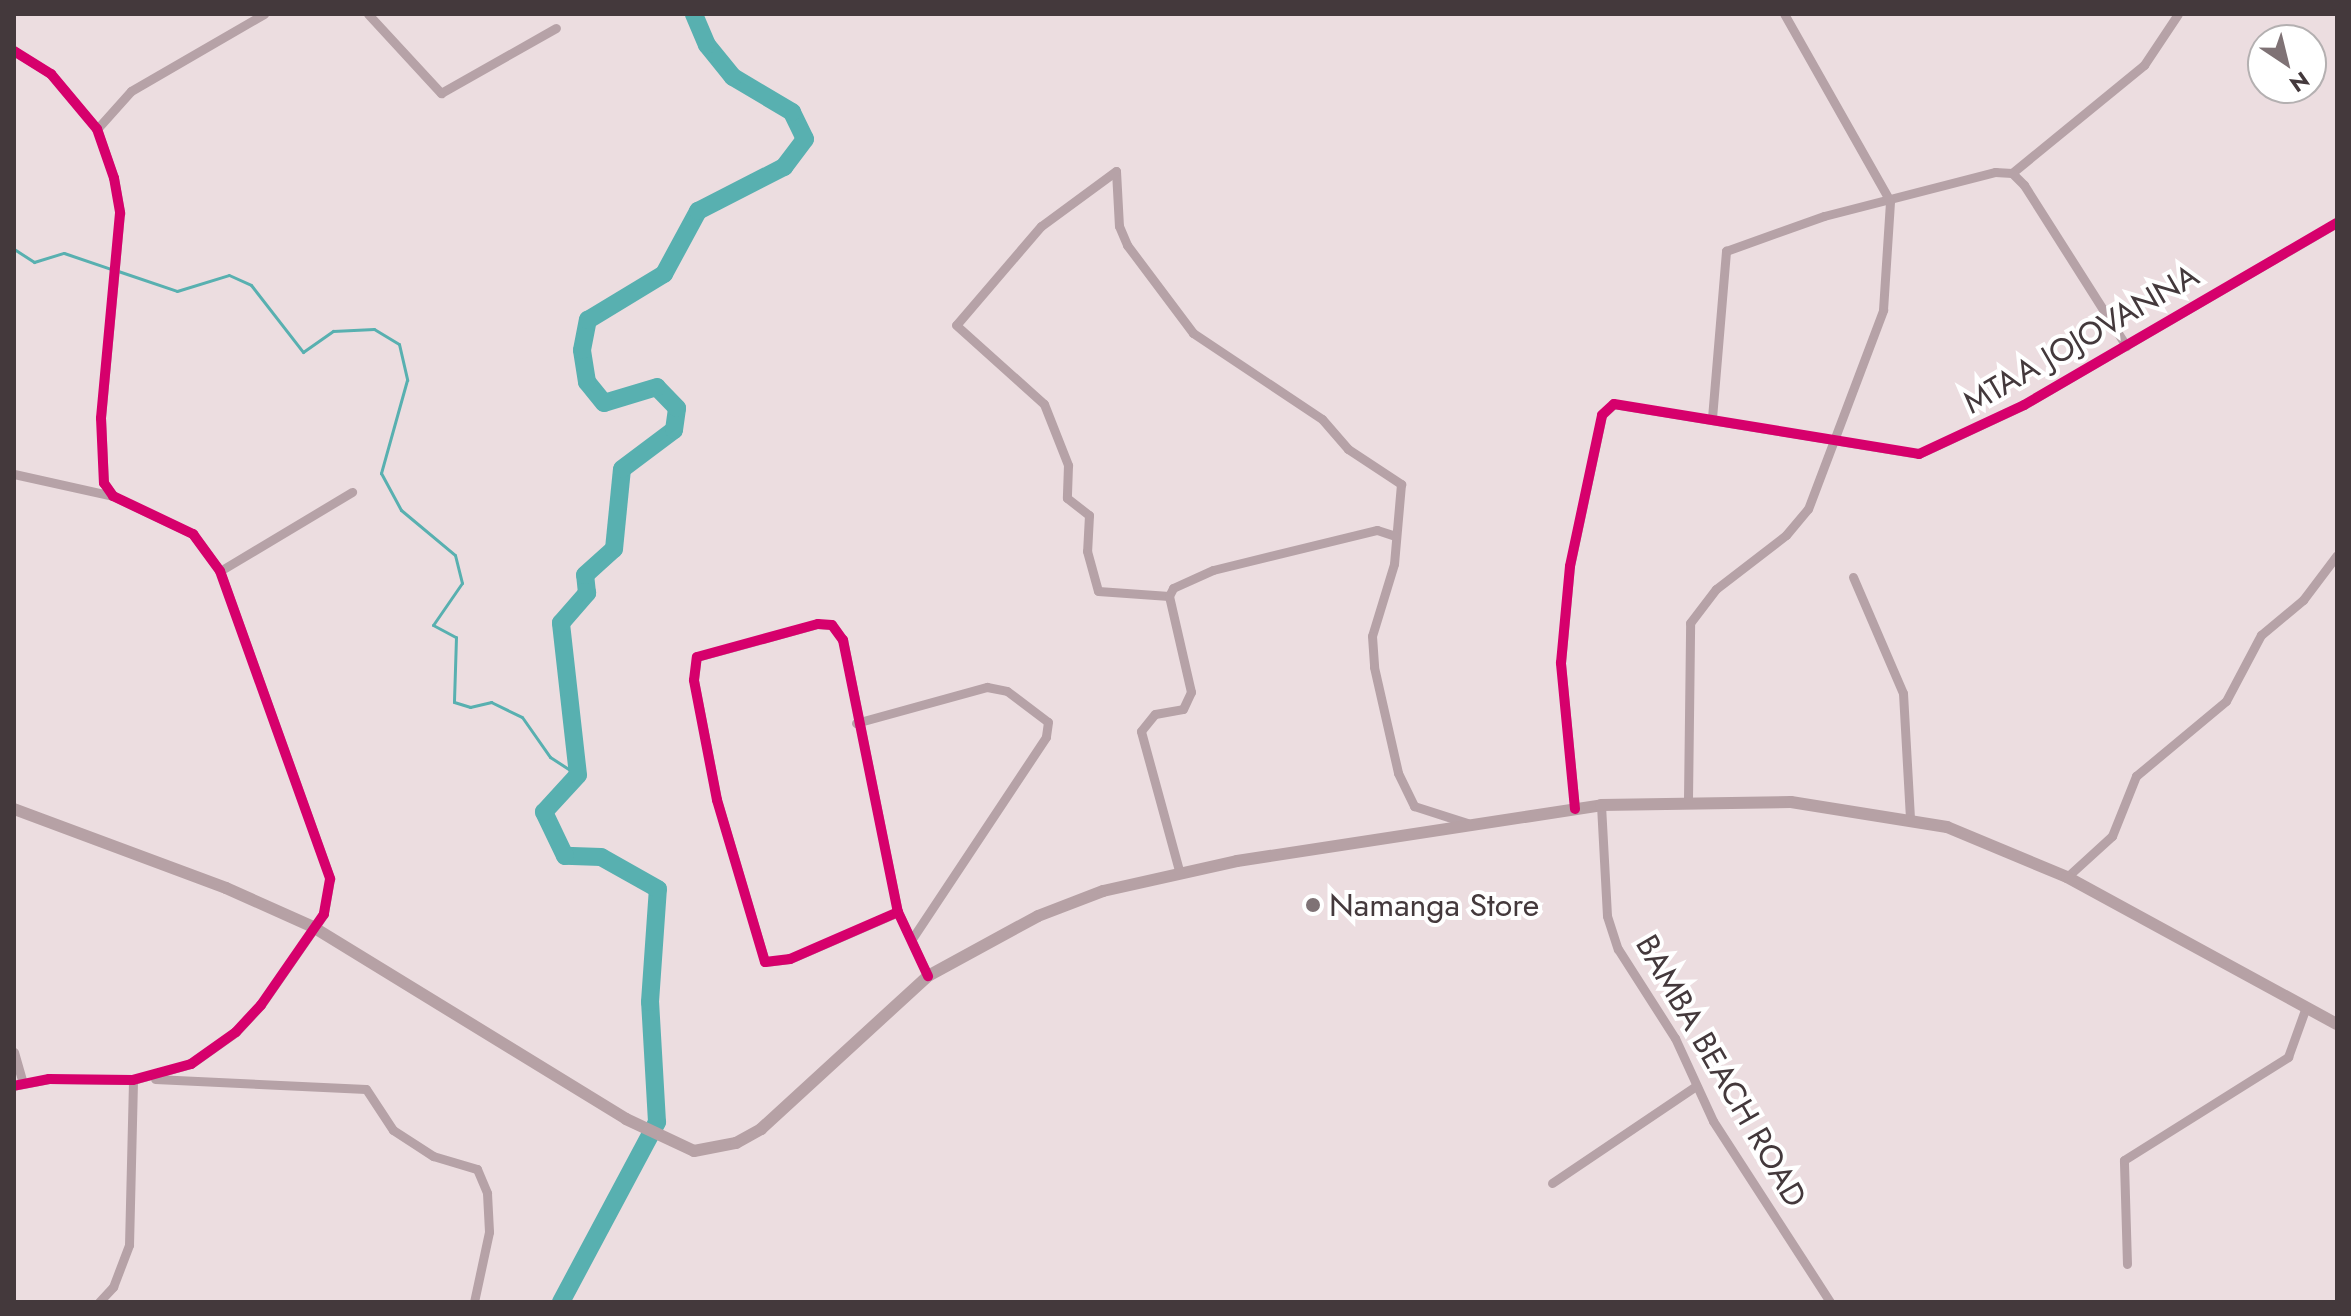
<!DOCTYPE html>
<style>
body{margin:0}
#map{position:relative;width:2351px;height:1316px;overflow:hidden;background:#ecdde0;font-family:Jost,sans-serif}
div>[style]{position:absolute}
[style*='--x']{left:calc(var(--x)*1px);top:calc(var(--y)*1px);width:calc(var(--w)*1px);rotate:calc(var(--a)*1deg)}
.stream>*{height:3px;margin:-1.5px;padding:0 1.5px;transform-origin:1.5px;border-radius:1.5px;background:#58b0b0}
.river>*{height:18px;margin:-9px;padding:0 9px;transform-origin:9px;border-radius:9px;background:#58b0b0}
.minor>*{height:9px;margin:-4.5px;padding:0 4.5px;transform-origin:4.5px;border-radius:4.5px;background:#b6a2a7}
.secondary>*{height:12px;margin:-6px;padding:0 6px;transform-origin:6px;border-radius:6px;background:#b6a1a5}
.cycleway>*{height:10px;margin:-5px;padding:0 5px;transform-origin:5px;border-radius:5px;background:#d6006c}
.dots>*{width:22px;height:22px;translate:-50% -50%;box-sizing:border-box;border:4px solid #fff;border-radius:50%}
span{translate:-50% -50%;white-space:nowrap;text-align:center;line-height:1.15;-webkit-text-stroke:8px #fff;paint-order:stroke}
.street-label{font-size:32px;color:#44393c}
.poi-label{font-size:32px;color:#44393c}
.left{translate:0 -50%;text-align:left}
.frame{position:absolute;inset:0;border:16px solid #44393c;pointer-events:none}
.north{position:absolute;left:2247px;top:24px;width:80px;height:80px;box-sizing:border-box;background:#fff;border:2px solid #b4b0b1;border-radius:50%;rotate:145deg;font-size:22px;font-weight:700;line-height:32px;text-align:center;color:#44393c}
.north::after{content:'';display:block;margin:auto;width:28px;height:36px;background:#7f7275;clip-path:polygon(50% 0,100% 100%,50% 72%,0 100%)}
</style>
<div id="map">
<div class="stream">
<i style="--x:14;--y:249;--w:24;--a:33"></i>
<i style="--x:34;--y:262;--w:31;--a:-17"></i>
<i style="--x:64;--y:253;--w:50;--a:18.8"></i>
<i style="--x:118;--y:271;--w:62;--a:18.7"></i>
<i style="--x:177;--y:291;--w:54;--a:-17.1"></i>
<i style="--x:229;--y:275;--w:24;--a:24"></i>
<i style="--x:251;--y:285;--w:85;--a:52.2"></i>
<i style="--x:303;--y:352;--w:37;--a:-35"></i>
<i style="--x:333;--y:331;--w:41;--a:-2.8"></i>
<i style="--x:374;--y:329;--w:29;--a:31"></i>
<i style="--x:399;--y:344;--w:37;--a:77"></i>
<i style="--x:407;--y:380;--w:97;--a:105.6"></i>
<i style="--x:381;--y:473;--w:42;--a:61.6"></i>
<i style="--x:401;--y:510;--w:70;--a:39.8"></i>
<i style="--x:455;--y:555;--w:29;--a:76"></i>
<i style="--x:462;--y:583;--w:51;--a:124.6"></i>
<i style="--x:433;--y:625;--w:26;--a:28"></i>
<i style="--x:456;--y:637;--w:65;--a:91.8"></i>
<i style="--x:454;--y:702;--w:17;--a:17"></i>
<i style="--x:470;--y:707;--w:22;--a:-13"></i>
<i style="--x:491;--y:702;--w:34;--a:26"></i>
<i style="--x:522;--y:717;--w:49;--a:55"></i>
<i style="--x:550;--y:757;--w:33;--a:33"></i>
</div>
<div class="river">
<i style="--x:561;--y:1302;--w:204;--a:-61.9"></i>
<i style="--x:657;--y:1122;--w:120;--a:-93.3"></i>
<i style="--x:650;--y:1002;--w:113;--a:-86"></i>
<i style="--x:658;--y:889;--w:65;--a:-150.7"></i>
<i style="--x:601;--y:857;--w:36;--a:-178"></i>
<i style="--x:565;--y:856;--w:49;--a:-115.5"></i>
<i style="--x:544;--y:812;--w:50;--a:-47.4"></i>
<i style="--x:578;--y:775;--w:153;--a:-96.4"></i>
<i style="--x:561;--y:623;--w:40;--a:-49"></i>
<i style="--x:587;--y:593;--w:18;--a:-96"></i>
<i style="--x:585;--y:575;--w:39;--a:-42"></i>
<i style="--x:614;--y:549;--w:80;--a:-84.3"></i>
<i style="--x:622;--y:469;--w:65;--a:-36.9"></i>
<i style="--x:674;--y:430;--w:22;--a:-82"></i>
<i style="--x:677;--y:408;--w:29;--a:-134"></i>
<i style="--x:657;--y:387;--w:55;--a:163.2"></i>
<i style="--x:604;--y:403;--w:27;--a:-129"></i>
<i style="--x:587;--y:382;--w:32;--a:-99"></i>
<i style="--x:582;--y:350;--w:31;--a:-79"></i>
<i style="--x:588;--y:320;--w:89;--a:-31.2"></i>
<i style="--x:664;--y:274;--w:72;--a:-61.6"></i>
<i style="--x:698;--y:211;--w:97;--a:-27.1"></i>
<i style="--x:784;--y:167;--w:35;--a:-53"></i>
<i style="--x:805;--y:139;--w:30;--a:-116"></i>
<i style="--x:792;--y:112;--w:69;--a:-149.3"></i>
<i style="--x:733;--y:77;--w:41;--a:-129.1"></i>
<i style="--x:707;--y:45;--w:34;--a:-113"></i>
</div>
<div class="minor">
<i style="--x:368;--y:14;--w:108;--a:47.3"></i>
<i style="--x:441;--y:93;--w:132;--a:-29.5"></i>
<i style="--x:14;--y:51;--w:44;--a:31.9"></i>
<i style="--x:51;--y:74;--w:72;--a:50.1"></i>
<i style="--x:97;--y:129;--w:52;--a:70.9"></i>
<i style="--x:114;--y:178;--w:36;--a:80"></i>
<i style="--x:120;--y:213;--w:206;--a:95.3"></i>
<i style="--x:101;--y:418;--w:65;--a:87.4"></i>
<i style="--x:104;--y:483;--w:16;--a:55"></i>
<i style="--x:113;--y:496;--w:89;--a:25.4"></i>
<i style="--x:193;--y:534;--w:46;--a:53.9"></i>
<i style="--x:220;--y:571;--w:327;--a:70.3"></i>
<i style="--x:330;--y:879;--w:36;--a:100"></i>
<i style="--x:324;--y:914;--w:111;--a:124.7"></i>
<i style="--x:261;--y:1005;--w:37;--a:133"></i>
<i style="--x:236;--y:1032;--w:55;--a:144.6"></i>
<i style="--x:191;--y:1064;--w:60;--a:164.6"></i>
<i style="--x:133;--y:1080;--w:84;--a:-179.3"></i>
<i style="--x:49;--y:1079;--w:36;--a:169"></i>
<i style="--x:97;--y:129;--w:51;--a:-48.2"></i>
<i style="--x:131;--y:91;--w:154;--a:-30.1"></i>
<i style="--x:1116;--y:171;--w:55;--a:86.9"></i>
<i style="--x:1119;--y:226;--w:21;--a:67"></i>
<i style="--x:1127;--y:245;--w:110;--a:53.1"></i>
<i style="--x:1193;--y:333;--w:155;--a:33.7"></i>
<i style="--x:1322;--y:419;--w:40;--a:49"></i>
<i style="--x:1348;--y:449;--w:64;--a:33.4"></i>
<i style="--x:1401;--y:484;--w:80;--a:95"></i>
<i style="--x:1394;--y:564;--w:75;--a:107"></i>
<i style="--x:1372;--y:636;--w:31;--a:86"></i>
<i style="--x:1374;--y:667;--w:109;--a:77.2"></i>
<i style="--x:1398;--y:773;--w:37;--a:64"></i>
<i style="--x:1414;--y:806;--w:56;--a:17.8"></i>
<i style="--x:1116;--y:171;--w:93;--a:143.7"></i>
<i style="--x:1041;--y:226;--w:130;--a:130.6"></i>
<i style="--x:956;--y:325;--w:118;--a:41.9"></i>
<i style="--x:1044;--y:404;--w:66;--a:68.5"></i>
<i style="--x:1068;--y:465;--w:33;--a:92"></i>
<i style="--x:1067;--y:498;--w:28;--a:38"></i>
<i style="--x:1089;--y:515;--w:36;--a:93"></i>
<i style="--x:1087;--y:551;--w:41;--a:74.6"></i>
<i style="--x:1098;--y:591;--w:71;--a:4"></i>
<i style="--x:2012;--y:173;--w:171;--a:-39.3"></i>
<i style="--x:2144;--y:65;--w:61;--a:-56.3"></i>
<i style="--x:1712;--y:418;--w:168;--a:-85.2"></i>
<i style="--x:1726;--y:251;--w:104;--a:-19.7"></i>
<i style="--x:1824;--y:216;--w:177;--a:-14.4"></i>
<i style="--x:1995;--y:172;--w:17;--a:3"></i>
<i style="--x:2012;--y:173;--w:17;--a:45"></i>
<i style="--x:2024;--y:185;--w:191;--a:57.6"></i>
<i style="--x:14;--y:474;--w:101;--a:12.5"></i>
<i style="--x:220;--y:571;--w:154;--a:-30.9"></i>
<i style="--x:1853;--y:577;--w:126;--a:66.7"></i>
<i style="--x:1903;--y:693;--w:125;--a:86.8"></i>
<i style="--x:856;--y:723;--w:136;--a:-15.4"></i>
<i style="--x:987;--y:687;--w:20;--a:11"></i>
<i style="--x:1007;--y:691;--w:51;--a:37.1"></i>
<i style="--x:1048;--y:722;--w:15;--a:98"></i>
<i style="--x:1046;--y:737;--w:240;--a:123.6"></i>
<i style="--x:1688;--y:799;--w:176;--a:-89.3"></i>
<i style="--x:1690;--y:623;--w:43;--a:-52.6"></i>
<i style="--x:1716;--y:589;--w:88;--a:-37.6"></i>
<i style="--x:1786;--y:535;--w:34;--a:-50"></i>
<i style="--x:1808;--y:509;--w:213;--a:-69.3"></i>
<i style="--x:1883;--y:310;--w:109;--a:-86.3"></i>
<i style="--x:1890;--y:201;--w:215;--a:-119.5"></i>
<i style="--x:1601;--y:805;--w:111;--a:86.9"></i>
<i style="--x:1607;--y:916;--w:35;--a:72"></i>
<i style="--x:1618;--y:949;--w:106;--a:57.4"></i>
<i style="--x:1675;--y:1038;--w:91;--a:65.4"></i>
<i style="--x:1713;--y:1121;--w:216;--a:57.1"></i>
<i style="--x:1575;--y:809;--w:147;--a:-95.5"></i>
<i style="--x:1561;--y:663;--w:97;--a:-84.7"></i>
<i style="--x:1570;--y:566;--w:154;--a:-78"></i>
<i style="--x:1602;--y:415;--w:16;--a:-43"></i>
<i style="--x:1614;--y:404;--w:309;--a:9.3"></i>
<i style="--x:1919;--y:454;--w:116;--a:-25"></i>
<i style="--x:2024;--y:405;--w:362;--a:-30.2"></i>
<i style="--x:1180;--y:874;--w:148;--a:-105.3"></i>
<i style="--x:1141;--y:731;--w:22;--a:-51"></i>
<i style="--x:1155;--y:714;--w:28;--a:-10"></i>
<i style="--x:1183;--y:709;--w:19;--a:-65"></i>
<i style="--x:1191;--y:692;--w:98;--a:-102.9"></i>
<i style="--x:1169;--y:596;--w:9;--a:-63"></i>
<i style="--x:1173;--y:588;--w:44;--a:-24.2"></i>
<i style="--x:1213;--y:570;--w:169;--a:-13.7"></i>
<i style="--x:1377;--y:530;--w:19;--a:18"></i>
<i style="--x:2067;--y:877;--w:61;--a:-42.3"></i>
<i style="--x:2112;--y:836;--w:65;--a:-68.2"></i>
<i style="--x:2136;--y:776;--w:117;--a:-39.8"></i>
<i style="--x:2226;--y:701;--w:75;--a:-62.1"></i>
<i style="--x:2261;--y:635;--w:55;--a:-39.8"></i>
<i style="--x:2303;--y:600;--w:56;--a:-52.9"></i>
<i style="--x:898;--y:912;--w:118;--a:156.5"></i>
<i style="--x:790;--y:959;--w:25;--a:173"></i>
<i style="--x:765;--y:962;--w:169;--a:-106.5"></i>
<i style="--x:717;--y:800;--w:122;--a:-100.9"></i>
<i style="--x:694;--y:680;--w:23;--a:-83"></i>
<i style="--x:697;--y:657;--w:125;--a:-15.3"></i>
<i style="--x:818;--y:624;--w:14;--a:4"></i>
<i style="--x:832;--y:625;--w:19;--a:54"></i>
<i style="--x:843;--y:640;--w:278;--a:78.6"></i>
<i style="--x:898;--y:912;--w:71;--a:64.9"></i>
<i style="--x:14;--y:1052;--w:32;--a:74"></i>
<i style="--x:155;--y:1079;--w:211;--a:2.7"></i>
<i style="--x:366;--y:1089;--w:49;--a:56.6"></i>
<i style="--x:393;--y:1130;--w:48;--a:33"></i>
<i style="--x:433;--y:1156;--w:46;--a:16.5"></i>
<i style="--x:477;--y:1169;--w:26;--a:67"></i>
<i style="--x:487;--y:1193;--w:39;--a:87"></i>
<i style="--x:489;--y:1232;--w:72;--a:102.1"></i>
<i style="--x:1552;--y:1183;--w:174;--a:-34"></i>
<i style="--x:2127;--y:1264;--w:104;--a:-91.7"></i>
<i style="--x:2124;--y:1160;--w:194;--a:-32.1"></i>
<i style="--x:2288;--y:1057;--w:53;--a:-70.2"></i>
<i style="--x:99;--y:1302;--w:21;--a:-47"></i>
<i style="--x:113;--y:1287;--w:45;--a:-69.1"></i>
<i style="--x:129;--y:1245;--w:165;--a:-88.6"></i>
</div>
<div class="secondary">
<i style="--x:14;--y:809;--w:226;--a:20.4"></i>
<i style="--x:226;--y:888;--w:95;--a:24.1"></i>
<i style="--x:313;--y:927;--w:367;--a:31.5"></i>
<i style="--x:626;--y:1119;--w:75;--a:25.2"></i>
<i style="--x:694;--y:1151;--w:43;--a:-10.8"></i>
<i style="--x:736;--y:1143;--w:29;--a:-29"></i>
<i style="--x:761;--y:1129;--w:226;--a:-42.5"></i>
<i style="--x:928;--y:976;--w:125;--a:-28.6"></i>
<i style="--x:1038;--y:916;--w:70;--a:-21"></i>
<i style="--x:1103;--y:891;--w:137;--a:-12.6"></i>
<i style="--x:1237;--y:861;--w:368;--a:-8.7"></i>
<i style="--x:1601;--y:805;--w:190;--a:-0.9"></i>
<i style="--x:1791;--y:802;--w:158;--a:9.1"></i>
<i style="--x:1947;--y:827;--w:130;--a:22.6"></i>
<i style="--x:2067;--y:877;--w:307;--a:28.6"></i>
</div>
<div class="cycleway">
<i style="--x:14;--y:51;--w:44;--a:31.9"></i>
<i style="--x:51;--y:74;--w:72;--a:50.1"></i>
<i style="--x:97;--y:129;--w:52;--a:70.9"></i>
<i style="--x:114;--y:178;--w:36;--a:80"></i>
<i style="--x:120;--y:213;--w:206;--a:95.3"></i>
<i style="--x:101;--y:418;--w:65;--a:87.4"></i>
<i style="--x:104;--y:483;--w:16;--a:55"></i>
<i style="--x:113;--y:496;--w:89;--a:25.4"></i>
<i style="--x:193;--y:534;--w:46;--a:53.9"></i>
<i style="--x:220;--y:571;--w:327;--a:70.3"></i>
<i style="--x:330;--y:879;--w:36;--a:100"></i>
<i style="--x:324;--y:914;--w:111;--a:124.7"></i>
<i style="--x:261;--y:1005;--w:37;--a:133"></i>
<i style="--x:236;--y:1032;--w:55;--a:144.6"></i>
<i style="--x:191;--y:1064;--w:60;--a:164.6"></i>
<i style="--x:133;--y:1080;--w:84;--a:-179.3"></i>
<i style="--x:49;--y:1079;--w:36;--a:169"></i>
<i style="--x:1575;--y:809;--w:147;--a:-95.5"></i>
<i style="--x:1561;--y:663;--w:97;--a:-84.7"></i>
<i style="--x:1570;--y:566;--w:154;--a:-78"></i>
<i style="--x:1602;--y:415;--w:16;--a:-43"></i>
<i style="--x:1614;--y:404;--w:309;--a:9.3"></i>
<i style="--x:1919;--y:454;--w:116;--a:-25"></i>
<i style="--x:2024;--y:405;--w:362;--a:-30.2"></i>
<i style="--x:898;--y:912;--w:118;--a:156.5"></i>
<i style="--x:790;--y:959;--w:25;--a:173"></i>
<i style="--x:765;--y:962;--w:169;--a:-106.5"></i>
<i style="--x:717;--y:800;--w:122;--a:-100.9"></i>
<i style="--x:694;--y:680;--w:23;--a:-83"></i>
<i style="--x:697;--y:657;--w:125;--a:-15.3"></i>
<i style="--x:818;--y:624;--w:14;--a:4"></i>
<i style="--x:832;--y:625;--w:19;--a:54"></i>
<i style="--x:843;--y:640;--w:278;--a:78.6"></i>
<i style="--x:898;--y:912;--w:71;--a:64.9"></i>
</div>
<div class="dots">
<i style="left:1313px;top:905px;background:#7f7275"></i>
</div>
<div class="street-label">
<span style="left:2081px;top:339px;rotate:-30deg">MTAA JOJOVANNA</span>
<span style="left:1721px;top:1071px;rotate:60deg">BAMBA BEACH ROAD</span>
</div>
<div class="poi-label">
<span class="left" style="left:1329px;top:905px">Namanga Store</span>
</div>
<div class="frame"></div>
<div class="north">N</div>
</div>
